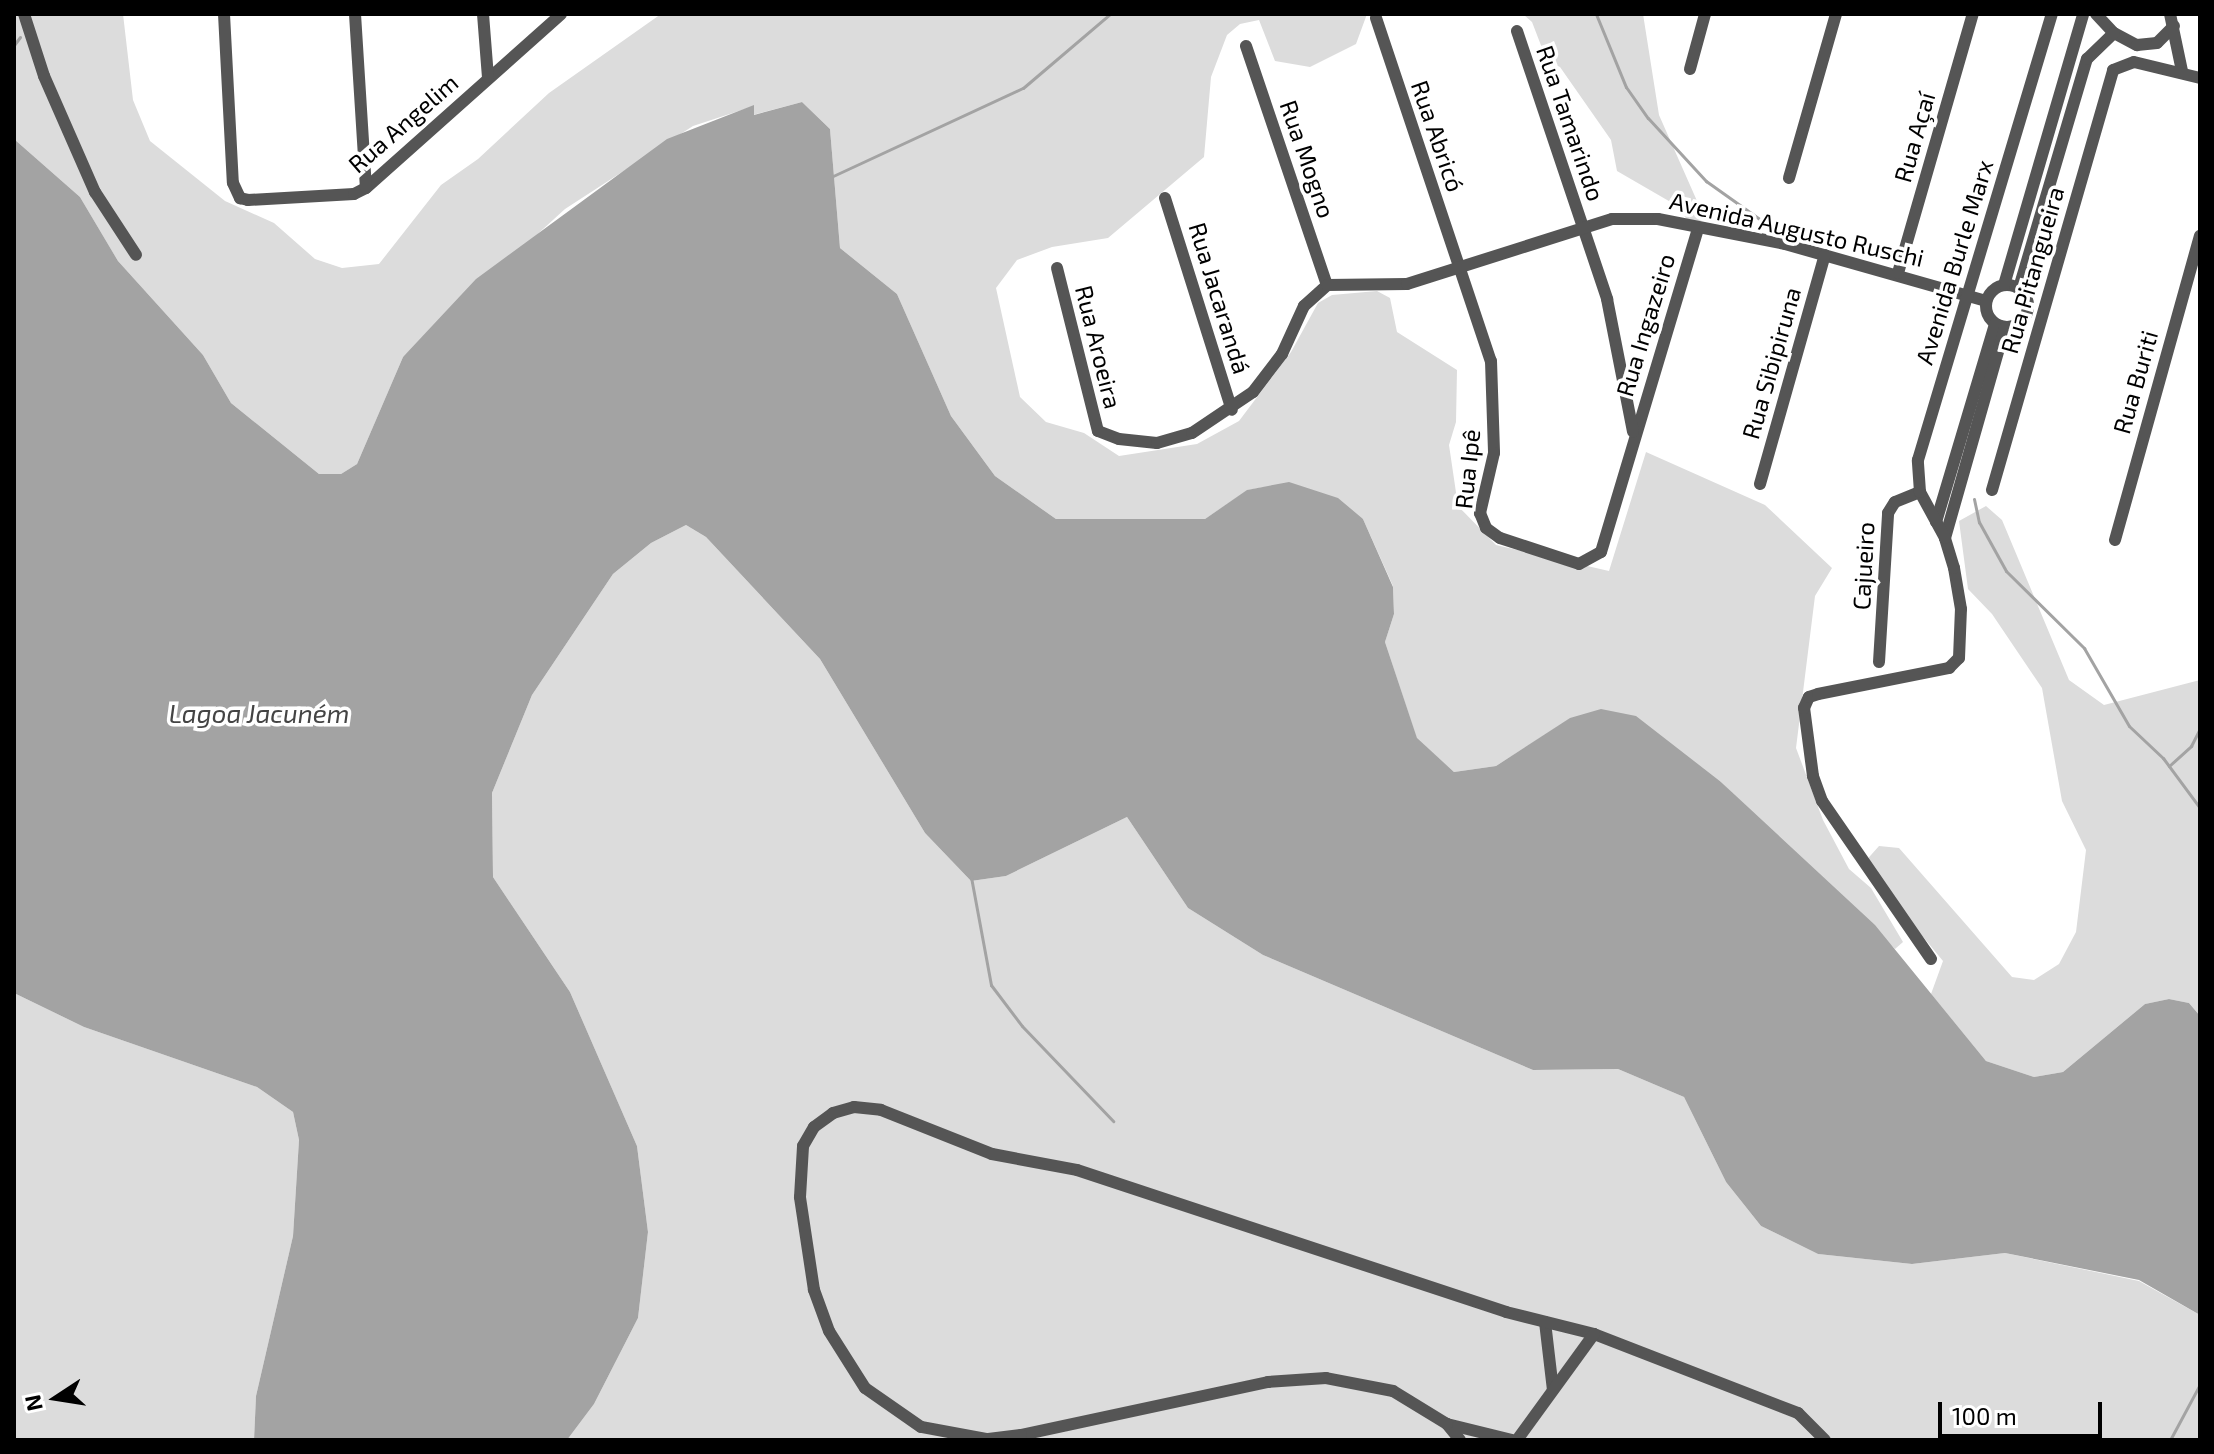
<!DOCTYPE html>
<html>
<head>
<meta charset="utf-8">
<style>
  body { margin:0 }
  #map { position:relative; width:2214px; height:1454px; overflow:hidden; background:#fff; font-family:"Exo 2",sans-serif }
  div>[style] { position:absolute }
  .green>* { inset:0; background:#dcdcdc }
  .water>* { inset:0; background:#a3a3a3 }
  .stream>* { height:3px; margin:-1.5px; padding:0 1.5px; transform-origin:1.5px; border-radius:1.5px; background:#a3a3a3 }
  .street>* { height:12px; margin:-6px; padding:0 6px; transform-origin:6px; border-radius:6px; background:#555 }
  .street>.ring { margin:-6px; padding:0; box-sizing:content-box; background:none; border:12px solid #555; border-radius:50% }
  span { translate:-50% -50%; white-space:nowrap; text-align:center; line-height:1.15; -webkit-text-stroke:7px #fff; paint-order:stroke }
  .street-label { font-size:24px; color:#000 }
  .water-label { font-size:26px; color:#444; font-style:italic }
  .frame { position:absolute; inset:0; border:16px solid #000; pointer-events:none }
  .north { position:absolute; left:16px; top:1358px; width:80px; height:80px; -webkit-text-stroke:6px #fff; paint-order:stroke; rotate:258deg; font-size:22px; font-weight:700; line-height:32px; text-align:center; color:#000 }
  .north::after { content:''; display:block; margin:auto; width:28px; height:36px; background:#000; clip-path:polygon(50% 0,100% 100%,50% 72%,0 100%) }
  .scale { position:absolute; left:1938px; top:1402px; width:164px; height:36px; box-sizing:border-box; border:4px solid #000; border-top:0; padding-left:10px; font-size:24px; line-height:28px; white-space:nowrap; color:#000; -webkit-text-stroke:6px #fff; paint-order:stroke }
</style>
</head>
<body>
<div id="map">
  <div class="green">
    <i style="clip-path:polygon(14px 14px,123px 14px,133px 100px,150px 141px,225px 201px,274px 223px,315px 259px,342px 268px,379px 264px,441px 185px,478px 159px,549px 93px,661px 14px,1367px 14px,1356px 44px,1310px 67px,1275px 61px,1259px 20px,1240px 24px,1227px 35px,1211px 77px,1204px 157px,1108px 238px,1052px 247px,1017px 260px,996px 288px,1020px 397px,1046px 422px,1084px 433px,1119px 456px,1197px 444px,1239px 421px,1291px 352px,1318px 303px,1332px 295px,1377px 291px,1390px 298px,1397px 332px,1457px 370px,1456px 422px,1449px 445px,1458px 506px,1496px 545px,1609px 571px,1646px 452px,1765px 505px,1832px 568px,1815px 596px,1796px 748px,1823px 820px,1849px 869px,1871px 888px,1903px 942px,1895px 949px,1721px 782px,1571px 718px,1496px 766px,1454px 772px,1417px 739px,1385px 642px,1394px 614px,1393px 586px,1363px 519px,1264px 487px,1248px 490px,1205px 519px,1056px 519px,995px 476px,951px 416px,897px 294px,840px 248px,830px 129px,802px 102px,753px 115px,754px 106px,693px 126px,565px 209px,403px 357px,357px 464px,341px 474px,319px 474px,231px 403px,203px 355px,118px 261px,80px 197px,14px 139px)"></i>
    <i style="clip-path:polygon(1523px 14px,1643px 14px,1659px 115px,1705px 219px,1691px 224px,1674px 204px,1617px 171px,1611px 140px,1560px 67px,1547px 61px,1532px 22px)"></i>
    <i style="clip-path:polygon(1986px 506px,2002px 520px,2069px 680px,2104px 705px,2200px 680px,2200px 1016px,2189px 1003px,2169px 999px,2145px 1004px,2063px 1072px,2034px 1077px,1986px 1061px,1931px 994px,1943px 961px,1863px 864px,1879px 846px,1899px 848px,2012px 977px,2034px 980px,2059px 964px,2076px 932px,2086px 850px,2062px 801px,2042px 688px,1992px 614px,1968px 589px,1959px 521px)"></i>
    <i style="clip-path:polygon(686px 525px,706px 537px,820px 659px,925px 833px,971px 881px,1006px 876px,1127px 817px,1188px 908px,1263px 955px,1533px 1070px,1618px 1069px,1684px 1097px,1726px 1182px,1761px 1226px,1818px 1254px,1912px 1264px,2005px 1253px,2139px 1281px,2200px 1315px,2200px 1440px,567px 1440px,594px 1404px,638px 1318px,648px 1232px,637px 1146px,570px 992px,493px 877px,492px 793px,532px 695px,613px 574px,651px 543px)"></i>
    <i style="clip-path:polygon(14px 993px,84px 1027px,257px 1087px,293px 1112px,299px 1140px,293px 1236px,256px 1396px,254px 1440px,14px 1440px)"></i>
  </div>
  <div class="water">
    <i style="clip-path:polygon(802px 102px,830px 129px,840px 248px,897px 294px,951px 416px,995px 476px,1056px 519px,1205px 519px,1247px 490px,1289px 482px,1338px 498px,1363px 519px,1393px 587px,1394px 614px,1385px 642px,1417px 738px,1454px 772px,1496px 766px,1570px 718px,1601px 709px,1636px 716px,1721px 782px,1875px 925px,1986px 1061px,2034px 1077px,2063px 1072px,2145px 1004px,2169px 999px,2189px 1003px,2200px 1016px,2200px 1315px,2139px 1280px,2005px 1253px,1912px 1264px,1818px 1254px,1761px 1226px,1726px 1182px,1684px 1097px,1618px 1069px,1533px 1070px,1263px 955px,1188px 908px,1127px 817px,1006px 876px,971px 881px,925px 833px,820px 659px,706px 537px,686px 525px,651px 543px,613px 574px,532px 695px,492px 793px,493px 877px,570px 992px,637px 1146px,648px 1232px,638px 1318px,594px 1404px,567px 1440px,254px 1440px,256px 1396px,293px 1236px,299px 1140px,293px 1112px,257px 1087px,84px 1027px,14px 993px,14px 139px,80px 197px,118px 261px,203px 355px,231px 403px,319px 474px,341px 474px,357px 464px,403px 357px,476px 279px,667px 139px,754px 105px,754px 115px)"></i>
  </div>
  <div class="stream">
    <i style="left:1596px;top:14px;width:79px;rotate:67.7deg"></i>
    <i style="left:1626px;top:87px;width:38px;rotate:55deg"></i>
    <i style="left:1648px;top:118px;width:86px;rotate:47.4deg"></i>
    <i style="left:1706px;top:181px;width:76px;rotate:35.4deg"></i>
    <i style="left:14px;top:45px;width:10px;rotate:-53deg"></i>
    <i style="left:833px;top:176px;width:209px;rotate:-24.9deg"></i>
    <i style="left:1023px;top:88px;width:114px;rotate:-40.4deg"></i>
    <i style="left:1974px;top:499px;width:24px;rotate:78deg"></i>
    <i style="left:1979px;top:522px;width:56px;rotate:61.1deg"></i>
    <i style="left:2006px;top:571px;width:110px;rotate:44.6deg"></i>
    <i style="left:2084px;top:648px;width:90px;rotate:60deg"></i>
    <i style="left:2129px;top:726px;width:47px;rotate:43.3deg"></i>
    <i style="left:2163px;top:758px;width:62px;rotate:53.5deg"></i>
    <i style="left:2169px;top:766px;width:30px;rotate:-42deg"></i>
    <i style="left:2191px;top:746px;width:20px;rotate:-63deg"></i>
    <i style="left:971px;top:877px;width:110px;rotate:79.5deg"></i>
    <i style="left:991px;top:985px;width:51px;rotate:52.9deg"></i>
    <i style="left:1022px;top:1026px;width:132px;rotate:46.2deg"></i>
    <i style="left:2170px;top:1440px;width:64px;rotate:-61.8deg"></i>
  </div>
  <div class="street">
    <i style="left:24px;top:14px;width:65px;rotate:72.1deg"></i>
    <i style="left:44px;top:76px;width:127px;rotate:66.3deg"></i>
    <i style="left:95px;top:192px;width:75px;rotate:56.9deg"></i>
    <i style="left:224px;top:14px;width:169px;rotate:87deg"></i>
    <i style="left:233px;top:183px;width:17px;rotate:65deg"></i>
    <i style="left:240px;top:198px;width:8px;rotate:14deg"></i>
    <i style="left:248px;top:200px;width:106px;rotate:-3.2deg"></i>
    <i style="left:354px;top:194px;width:13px;rotate:-27deg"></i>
    <i style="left:366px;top:188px;width:261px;rotate:-41.7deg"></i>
    <i style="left:355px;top:14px;width:174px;rotate:86.4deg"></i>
    <i style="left:483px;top:14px;width:63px;rotate:85.5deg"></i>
    <i style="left:2096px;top:14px;width:26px;rotate:47deg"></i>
    <i style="left:2114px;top:33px;width:26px;rotate:28deg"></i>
    <i style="left:2137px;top:45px;width:20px;rotate:-6deg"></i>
    <i style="left:2157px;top:43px;width:24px;rotate:-45deg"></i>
    <i style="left:2170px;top:14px;width:58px;rotate:78.1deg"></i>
    <i style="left:1376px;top:18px;width:362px;rotate:71.5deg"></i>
    <i style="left:1491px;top:361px;width:92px;rotate:88.1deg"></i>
    <i style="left:1494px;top:453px;width:62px;rotate:103.1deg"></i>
    <i style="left:1480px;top:513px;width:16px;rotate:68deg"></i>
    <i style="left:1486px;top:528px;width:17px;rotate:36deg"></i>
    <i style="left:1500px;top:538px;width:83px;rotate:18.2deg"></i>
    <i style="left:1579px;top:564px;width:25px;rotate:-29deg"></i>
    <i style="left:1601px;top:552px;width:337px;rotate:-73.3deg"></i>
    <i style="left:1517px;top:31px;width:283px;rotate:71.4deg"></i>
    <i style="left:1607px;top:299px;width:135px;rotate:78.9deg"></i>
    <i style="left:1246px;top:46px;width:252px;rotate:71.3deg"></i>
    <i style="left:1690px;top:69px;width:57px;rotate:-74.7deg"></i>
    <i style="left:1789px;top:178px;width:171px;rotate:-74deg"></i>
    <i style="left:1165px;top:198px;width:222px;rotate:72.5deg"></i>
    <i style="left:1057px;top:268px;width:168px;rotate:75.9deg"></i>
    <i style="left:1098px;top:431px;width:22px;rotate:21deg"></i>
    <i style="left:1119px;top:439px;width:38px;rotate:6deg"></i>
    <i style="left:1157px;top:443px;width:36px;rotate:-16deg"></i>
    <i style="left:1192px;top:433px;width:73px;rotate:-33.9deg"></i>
    <i style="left:1253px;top:392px;width:48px;rotate:-52.7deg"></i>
    <i style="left:1282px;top:354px;width:53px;rotate:-65.4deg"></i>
    <i style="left:1304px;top:306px;width:31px;rotate:-42deg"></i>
    <i style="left:1327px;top:285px;width:80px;rotate:-0.7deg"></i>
    <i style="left:1407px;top:284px;width:215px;rotate:-17.6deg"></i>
    <i style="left:1612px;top:219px;width:46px"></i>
    <i style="left:1658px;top:219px;width:129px;rotate:11.1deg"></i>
    <i style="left:1785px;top:244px;width:209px;rotate:15.8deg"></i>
    <i style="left:1898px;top:273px;width:270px;rotate:-73.9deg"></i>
    <i class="ring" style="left:1986px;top:285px;width:30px;height:30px"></i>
    <i style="left:2004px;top:285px;width:282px;rotate:-73.7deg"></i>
    <i style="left:2019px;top:288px;width:239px;rotate:-73.5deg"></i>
    <i style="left:2087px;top:59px;width:37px;rotate:-44deg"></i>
    <i style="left:1760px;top:484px;width:238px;rotate:-74.2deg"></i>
    <i style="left:1992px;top:490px;width:437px;rotate:-73.9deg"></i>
    <i style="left:2113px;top:70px;width:22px;rotate:-21deg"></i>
    <i style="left:2134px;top:62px;width:68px;rotate:13.6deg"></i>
    <i style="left:1936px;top:522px;width:207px;rotate:-73.4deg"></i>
    <i style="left:1945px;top:538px;width:218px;rotate:-74.1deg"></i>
    <i style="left:2115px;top:540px;width:316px;rotate:-74.4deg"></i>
    <i style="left:1879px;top:662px;width:149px;rotate:-86.5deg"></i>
    <i style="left:1888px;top:513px;width:13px;rotate:-58deg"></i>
    <i style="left:1895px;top:502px;width:27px;rotate:-22deg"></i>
    <i style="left:1931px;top:959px;width:192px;rotate:-124.6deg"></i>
    <i style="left:1822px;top:801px;width:27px;rotate:-110deg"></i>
    <i style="left:1813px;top:776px;width:69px;rotate:-97.5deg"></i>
    <i style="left:1804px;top:708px;width:12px;rotate:-66deg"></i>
    <i style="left:1809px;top:697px;width:9px;rotate:-18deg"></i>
    <i style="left:1818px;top:694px;width:134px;rotate:-11.2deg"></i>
    <i style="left:1949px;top:668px;width:14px;rotate:-45deg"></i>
    <i style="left:1959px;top:658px;width:49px;rotate:-87.7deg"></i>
    <i style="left:1961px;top:609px;width:42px;rotate:-99.7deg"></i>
    <i style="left:1954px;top:568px;width:31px;rotate:-107deg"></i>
    <i style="left:1945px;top:538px;width:52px;rotate:-118.5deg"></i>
    <i style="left:1920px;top:492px;width:32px;rotate:-94deg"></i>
    <i style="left:1918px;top:460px;width:466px;rotate:-73.3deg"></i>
    <i style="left:1545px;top:1322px;width:68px;rotate:83.3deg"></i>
    <i style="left:1447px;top:1424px;width:67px;rotate:13.8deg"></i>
    <i style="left:1460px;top:1440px;width:21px;rotate:-129deg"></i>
    <i style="left:1447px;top:1424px;width:63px;rotate:-148.6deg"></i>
    <i style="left:1393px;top:1391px;width:68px;rotate:-169deg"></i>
    <i style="left:1326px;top:1378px;width:58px;rotate:176.1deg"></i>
    <i style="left:1268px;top:1382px;width:253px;rotate:167.9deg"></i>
    <i style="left:1021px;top:1435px;width:35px;rotate:173deg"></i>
    <i style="left:986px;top:1439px;width:66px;rotate:-169.5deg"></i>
    <i style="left:921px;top:1427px;width:68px;rotate:-145.1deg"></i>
    <i style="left:865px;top:1388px;width:67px;rotate:-122.3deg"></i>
    <i style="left:829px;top:1331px;width:44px;rotate:-110.1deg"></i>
    <i style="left:814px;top:1290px;width:94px;rotate:-98.6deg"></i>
    <i style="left:800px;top:1197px;width:51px;rotate:-86.6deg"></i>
    <i style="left:803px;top:1146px;width:22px;rotate:-60deg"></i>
    <i style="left:814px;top:1127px;width:24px;rotate:-36deg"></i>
    <i style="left:833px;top:1113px;width:22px;rotate:-16deg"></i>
    <i style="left:854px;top:1107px;width:27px;rotate:6deg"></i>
    <i style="left:881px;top:1110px;width:119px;rotate:21.6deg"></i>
    <i style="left:992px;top:1154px;width:86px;rotate:10.7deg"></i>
    <i style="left:1077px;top:1170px;width:452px;rotate:18.3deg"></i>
    <i style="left:1506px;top:1312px;width:91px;rotate:14deg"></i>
    <i style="left:1594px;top:1334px;width:219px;rotate:21.2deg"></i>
    <i style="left:1798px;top:1413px;width:38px;rotate:45deg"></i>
    <i style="left:1517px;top:1440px;width:131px;rotate:-54deg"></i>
  </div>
  <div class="street-label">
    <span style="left:403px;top:123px;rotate:-41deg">Rua Angelim</span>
    <span style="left:1571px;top:123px;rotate:71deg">Rua Tamarindo</span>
    <span style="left:1438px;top:136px;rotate:71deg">Rua Abricó</span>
    <span style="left:1914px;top:137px;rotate:-74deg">Rua Açaí</span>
    <span style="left:1308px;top:159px;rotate:71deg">Rua Mogno</span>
    <span style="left:1797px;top:229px;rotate:13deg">Avenida Augusto Ruschi</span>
    <span style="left:1954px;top:262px;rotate:-73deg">Avenida Burle Marx</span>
    <span style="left:2032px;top:270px;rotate:-74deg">Rua Pitangueira</span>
    <span style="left:1220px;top:298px;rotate:73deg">Rua Jacarandá</span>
    <span style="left:1645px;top:325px;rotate:-73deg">Rua Ingazeiro</span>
    <span style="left:1099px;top:347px;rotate:76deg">Rua Aroeira</span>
    <span style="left:1771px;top:363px;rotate:-74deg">Rua Sibipiruna</span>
    <span style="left:2135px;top:382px;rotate:-74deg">Rua Buriti</span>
    <span style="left:1467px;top:469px;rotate:-84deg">Rua Ipê</span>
    <span style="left:1863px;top:566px;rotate:-87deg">Cajueiro</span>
  </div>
  <div class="water-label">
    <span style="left:259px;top:713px">Lagoa Jacuném</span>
  </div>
  <div class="frame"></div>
  <div class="north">N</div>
  <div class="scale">100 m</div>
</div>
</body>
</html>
